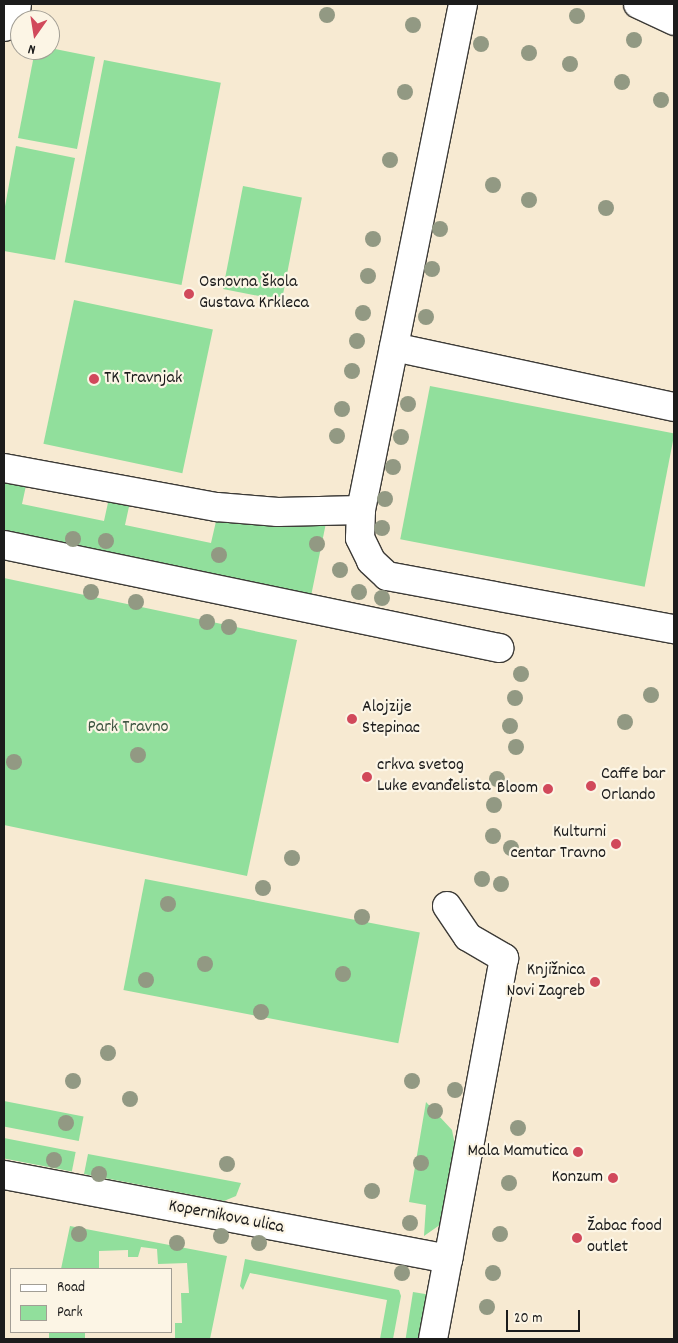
<!DOCTYPE html>
<html>
<head>
<meta charset="utf-8">
<style>
  body { margin:0 }
  #map { position:relative; width:678px; height:1343px; overflow:hidden; background:#f7ead2; font-family:Dekko,sans-serif }
  div>[style] { position:absolute }
  .green>* { inset:0; background:#91df9c; transform-origin:0 0 }
  .roads { filter:drop-shadow(1px 0 #3d3b37) drop-shadow(-1px 0 #3d3b37) drop-shadow(0 1px #3d3b37) drop-shadow(0 -1px #3d3b37) }
  .minor>* { height:28px; margin:-14px; padding:0 14px; transform-origin:14px; border-radius:14px; background:#fff }
  .trees>* { width:16px; height:16px; margin:-8px; border-radius:50%; background:#929983 }
  .dots>* { width:14px; height:14px; translate:-50% -50%; box-sizing:border-box; border:2px solid #fcf5e5; border-radius:50% }
  span { translate:-50% -50%; white-space:nowrap; text-align:center; line-height:1.15; -webkit-text-stroke:4.5px #fcf5e5; paint-order:stroke }
  .poi-label { font-size:18px; color:#1c1c1c }
  .left { translate:0 -50%; text-align:left }
  .right { translate:-100% -50%; text-align:right }
  .park-label { font-size:18px; color:#3f5642 }
  .street-label { font-size:18px; color:#1c1c1c }
  .frame { position:absolute; inset:0; border:5px solid #1c1c1c; pointer-events:none }
  .legend { position:absolute; left:10px; top:1268px; width:162px; height:65px; box-sizing:border-box; background:#fcf5e5; border:1px solid #a29e95; margin:0; padding:6px 9px; list-style:none; font-size:15px; color:#1c1c1c }
  .legend li { display:flex; align-items:center; gap:10px; height:25px }
  .legend b { width:25px; border:1px solid #a29e95 }
  .north { position:absolute; left:10px; top:10px; width:50px; height:50px; box-sizing:border-box; background:#fcf5e5; border:1px solid #a29e95; border-radius:50%; rotate:193deg; font-size:14px; font-weight:700; line-height:20px; text-align:center; color:#1c1c1c }
  .north::after { content:''; display:block; margin:auto; width:18px; height:22px; background:#d1495b; clip-path:polygon(50% 0,100% 100%,50% 72%,0 100%) }
  .scale { position:absolute; left:506px; top:1310px; width:74px; height:22px; box-sizing:border-box; border:2px solid #1c1c1c; border-top:0; padding-left:6px; font-size:15px; line-height:18px; white-space:nowrap; color:#1c1c1c; -webkit-text-stroke:4px #fcf5e5; paint-order:stroke }
</style>
</head>
<body>
<div id="map">
  <div class="green">
    <i style="clip-path:polygon(50px 48px,95px 57px,77px 149px,18px 138px,35px 50px)"></i>
    <i style="left:104px;top:60px;width:119px;height:206px;rotate:11deg"></i>
    <i style="clip-path:polygon(16px 146px,75px 158px,55px 260px,4px 251px,4px 212px)"></i>
    <i style="left:243px;top:186px;width:60px;height:105px;rotate:11deg"></i>
    <i style="left:74px;top:300px;width:142px;height:147px;rotate:12deg"></i>
    <i style="left:430px;top:386px;width:249px;height:156px;rotate:11deg"></i>
    <i style="clip-path:polygon(4px 477px,27px 481px,22px 504px,104px 521px,109px 498px,130px 502px,125px 525px,211px 543px,217px 517px,326px 523px,311px 596px,4px 535px)"></i>
    <i style="clip-path:polygon(4px 578px,297px 640px,247px 876px,4px 825px)"></i>
    <i style="left:145px;top:879px;width:280px;height:113px;rotate:11deg"></i>
    <i style="left:4px;top:1101px;width:81px;height:25px;rotate:11deg"></i>
    <i style="clip-path:polygon(426px 1102px,452px 1130px,457px 1155px,444px 1222px,424px 1236px,426px 1205px,409px 1202px)"></i>
    <i style="left:4px;top:1138px;width:73px;height:20px;rotate:11deg"></i>
    <i style="clip-path:polygon(88px 1154px,141px 1164px,241px 1183px,236px 1196px,224px 1201px,89px 1175px,84px 1174px)"></i>
    <i style="clip-path:polygon(70px 1226px,227px 1256px,210px 1339px,175px 1339px,175px 1323px,182px 1323px,181px 1293px,189px 1293px,187px 1263px,158px 1264px,157px 1249px,141px 1247px,138px 1257px,128px 1257px,128px 1250px,99px 1251px,99px 1269px,61px 1269px)"></i>
    <i style="clip-path:polygon(245px 1259px,399px 1290px,401px 1296px,393px 1339px,380px 1339px,387px 1300px,250px 1273px,243px 1290px,240px 1286px)"></i>
    <i style="left:413px;top:1292px;width:20px;height:48px;rotate:9deg"></i>
    <i style="left:49px;top:1332px;width:36px;height:7px"></i>
  </div>
  <div class="roads">
    <div class="minor">
      <i style="left:463px;top:4px;width:516px;rotate:101.4deg"></i>
      <i style="left:361px;top:510px;width:28px;rotate:92deg"></i>
      <i style="left:360px;top:538px;width:25px;rotate:64deg"></i>
      <i style="left:371px;top:561px;width:22px;rotate:43deg"></i>
      <i style="left:387px;top:576px;width:292px;rotate:10.5deg"></i>
      <i style="left:638px;top:4px;width:40px;rotate:25deg"></i>
      <i style="left:4px;top:27px;width:20px;rotate:-53deg"></i>
      <i style="left:16px;top:11px;width:7px;rotate:-82deg"></i>
      <i style="left:394px;top:347px;width:286px;rotate:12.1deg"></i>
      <i style="left:4px;top:468px;width:217px;rotate:10.4deg"></i>
      <i style="left:217px;top:507px;width:61px;rotate:4.7deg"></i>
      <i style="left:278px;top:512px;width:83px;rotate:-1.4deg"></i>
      <i style="left:4px;top:545px;width:506px;rotate:11.75deg"></i>
      <i style="left:447px;top:906px;width:37px;rotate:56deg"></i>
      <i style="left:468px;top:937px;width:42px;rotate:30.3deg"></i>
      <i style="left:504px;top:958px;width:306px;rotate:100.5deg"></i>
      <i style="left:4px;top:1175px;width:452px;rotate:10.7deg"></i>
      <i style="left:448px;top:1259px;width:81px;rotate:100.6deg"></i>
    </div>
  </div>
  <div class="trees">
    <i style="left:327px;top:15px"></i>
    <i style="left:577px;top:16px"></i>
    <i style="left:413px;top:25px"></i>
    <i style="left:634px;top:40px"></i>
    <i style="left:481px;top:44px"></i>
    <i style="left:529px;top:53px"></i>
    <i style="left:570px;top:64px"></i>
    <i style="left:622px;top:82px"></i>
    <i style="left:405px;top:92px"></i>
    <i style="left:661px;top:100px"></i>
    <i style="left:390px;top:160px"></i>
    <i style="left:493px;top:185px"></i>
    <i style="left:529px;top:200px"></i>
    <i style="left:606px;top:208px"></i>
    <i style="left:440px;top:229px"></i>
    <i style="left:373px;top:239px"></i>
    <i style="left:432px;top:269px"></i>
    <i style="left:368px;top:276px"></i>
    <i style="left:363px;top:313px"></i>
    <i style="left:426px;top:317px"></i>
    <i style="left:357px;top:341px"></i>
    <i style="left:352px;top:371px"></i>
    <i style="left:408px;top:404px"></i>
    <i style="left:342px;top:409px"></i>
    <i style="left:337px;top:436px"></i>
    <i style="left:401px;top:437px"></i>
    <i style="left:393px;top:467px"></i>
    <i style="left:385px;top:499px"></i>
    <i style="left:382px;top:528px"></i>
    <i style="left:73px;top:539px"></i>
    <i style="left:106px;top:541px"></i>
    <i style="left:317px;top:544px"></i>
    <i style="left:219px;top:555px"></i>
    <i style="left:340px;top:570px"></i>
    <i style="left:91px;top:592px"></i>
    <i style="left:359px;top:592px"></i>
    <i style="left:382px;top:598px"></i>
    <i style="left:136px;top:602px"></i>
    <i style="left:207px;top:622px"></i>
    <i style="left:229px;top:627px"></i>
    <i style="left:521px;top:674px"></i>
    <i style="left:651px;top:695px"></i>
    <i style="left:515px;top:698px"></i>
    <i style="left:625px;top:722px"></i>
    <i style="left:510px;top:726px"></i>
    <i style="left:516px;top:747px"></i>
    <i style="left:138px;top:755px"></i>
    <i style="left:14px;top:762px"></i>
    <i style="left:497px;top:779px"></i>
    <i style="left:494px;top:805px"></i>
    <i style="left:493px;top:836px"></i>
    <i style="left:511px;top:848px"></i>
    <i style="left:292px;top:858px"></i>
    <i style="left:482px;top:879px"></i>
    <i style="left:501px;top:884px"></i>
    <i style="left:263px;top:888px"></i>
    <i style="left:168px;top:904px"></i>
    <i style="left:362px;top:917px"></i>
    <i style="left:205px;top:964px"></i>
    <i style="left:343px;top:974px"></i>
    <i style="left:146px;top:980px"></i>
    <i style="left:261px;top:1012px"></i>
    <i style="left:108px;top:1053px"></i>
    <i style="left:73px;top:1081px"></i>
    <i style="left:412px;top:1081px"></i>
    <i style="left:455px;top:1090px"></i>
    <i style="left:130px;top:1099px"></i>
    <i style="left:435px;top:1111px"></i>
    <i style="left:66px;top:1123px"></i>
    <i style="left:518px;top:1128px"></i>
    <i style="left:54px;top:1160px"></i>
    <i style="left:421px;top:1163px"></i>
    <i style="left:227px;top:1164px"></i>
    <i style="left:99px;top:1174px"></i>
    <i style="left:509px;top:1183px"></i>
    <i style="left:372px;top:1191px"></i>
    <i style="left:410px;top:1223px"></i>
    <i style="left:79px;top:1234px"></i>
    <i style="left:500px;top:1234px"></i>
    <i style="left:221px;top:1236px"></i>
    <i style="left:177px;top:1243px"></i>
    <i style="left:259px;top:1243px"></i>
    <i style="left:402px;top:1273px"></i>
    <i style="left:493px;top:1273px"></i>
    <i style="left:487px;top:1307px"></i>
  </div>
  <div class="dots">
    <i style="left:189px;top:294px;background:#d1495b"></i>
    <i style="left:94px;top:379px;background:#d1495b"></i>
    <i style="left:352px;top:719px;background:#d1495b"></i>
    <i style="left:367px;top:777px;background:#d1495b"></i>
    <i style="left:591px;top:786px;background:#d1495b"></i>
    <i style="left:548px;top:789px;background:#d1495b"></i>
    <i style="left:616px;top:844px;background:#d1495b"></i>
    <i style="left:595px;top:982px;background:#d1495b"></i>
    <i style="left:578px;top:1152px;background:#d1495b"></i>
    <i style="left:613px;top:1178px;background:#d1495b"></i>
    <i style="left:577px;top:1238px;background:#d1495b"></i>
  </div>
  <div class="poi-label">
    <span class="left" style="left:199px;top:294px">Osnovna škola<br>Gustava Krkleca</span>
    <span class="left" style="left:104px;top:379px">TK Travnjak</span>
    <span class="left" style="left:362px;top:719px">Alojzije<br>Stepinac</span>
    <span class="left" style="left:377px;top:777px">crkva svetog<br>Luke evanđelista</span>
    <span class="left" style="left:601px;top:786px">Caffe bar<br>Orlando</span>
    <span class="right" style="left:538px;top:789px">Bloom</span>
    <span class="right" style="left:606px;top:844px">Kulturni<br>centar Travno</span>
    <span class="right" style="left:585px;top:982px">Knjižnica<br>Novi Zagreb</span>
    <span class="right" style="left:568px;top:1152px">Mala Mamutica</span>
    <span class="right" style="left:603px;top:1178px">Konzum</span>
    <span class="left" style="left:587px;top:1238px">Žabac food<br>outlet</span>
  </div>
  <div class="park-label">
    <span style="left:128px;top:728px">Park Travno</span>
  </div>
  <div class="street-label">
    <span style="left:226px;top:1218px;rotate:11deg">Kopernikova ulica</span>
  </div>
  <div class="frame"></div>
  <ul class="legend">
  <li><b style="height:6px;background:#fff"></b>Road</li>
  <li><b style="height:14px;background:#91df9c"></b>Park</li>
  </ul>
  <div class="north">N</div>
  <div class="scale">20 m</div>
</div>
</body>
</html>
